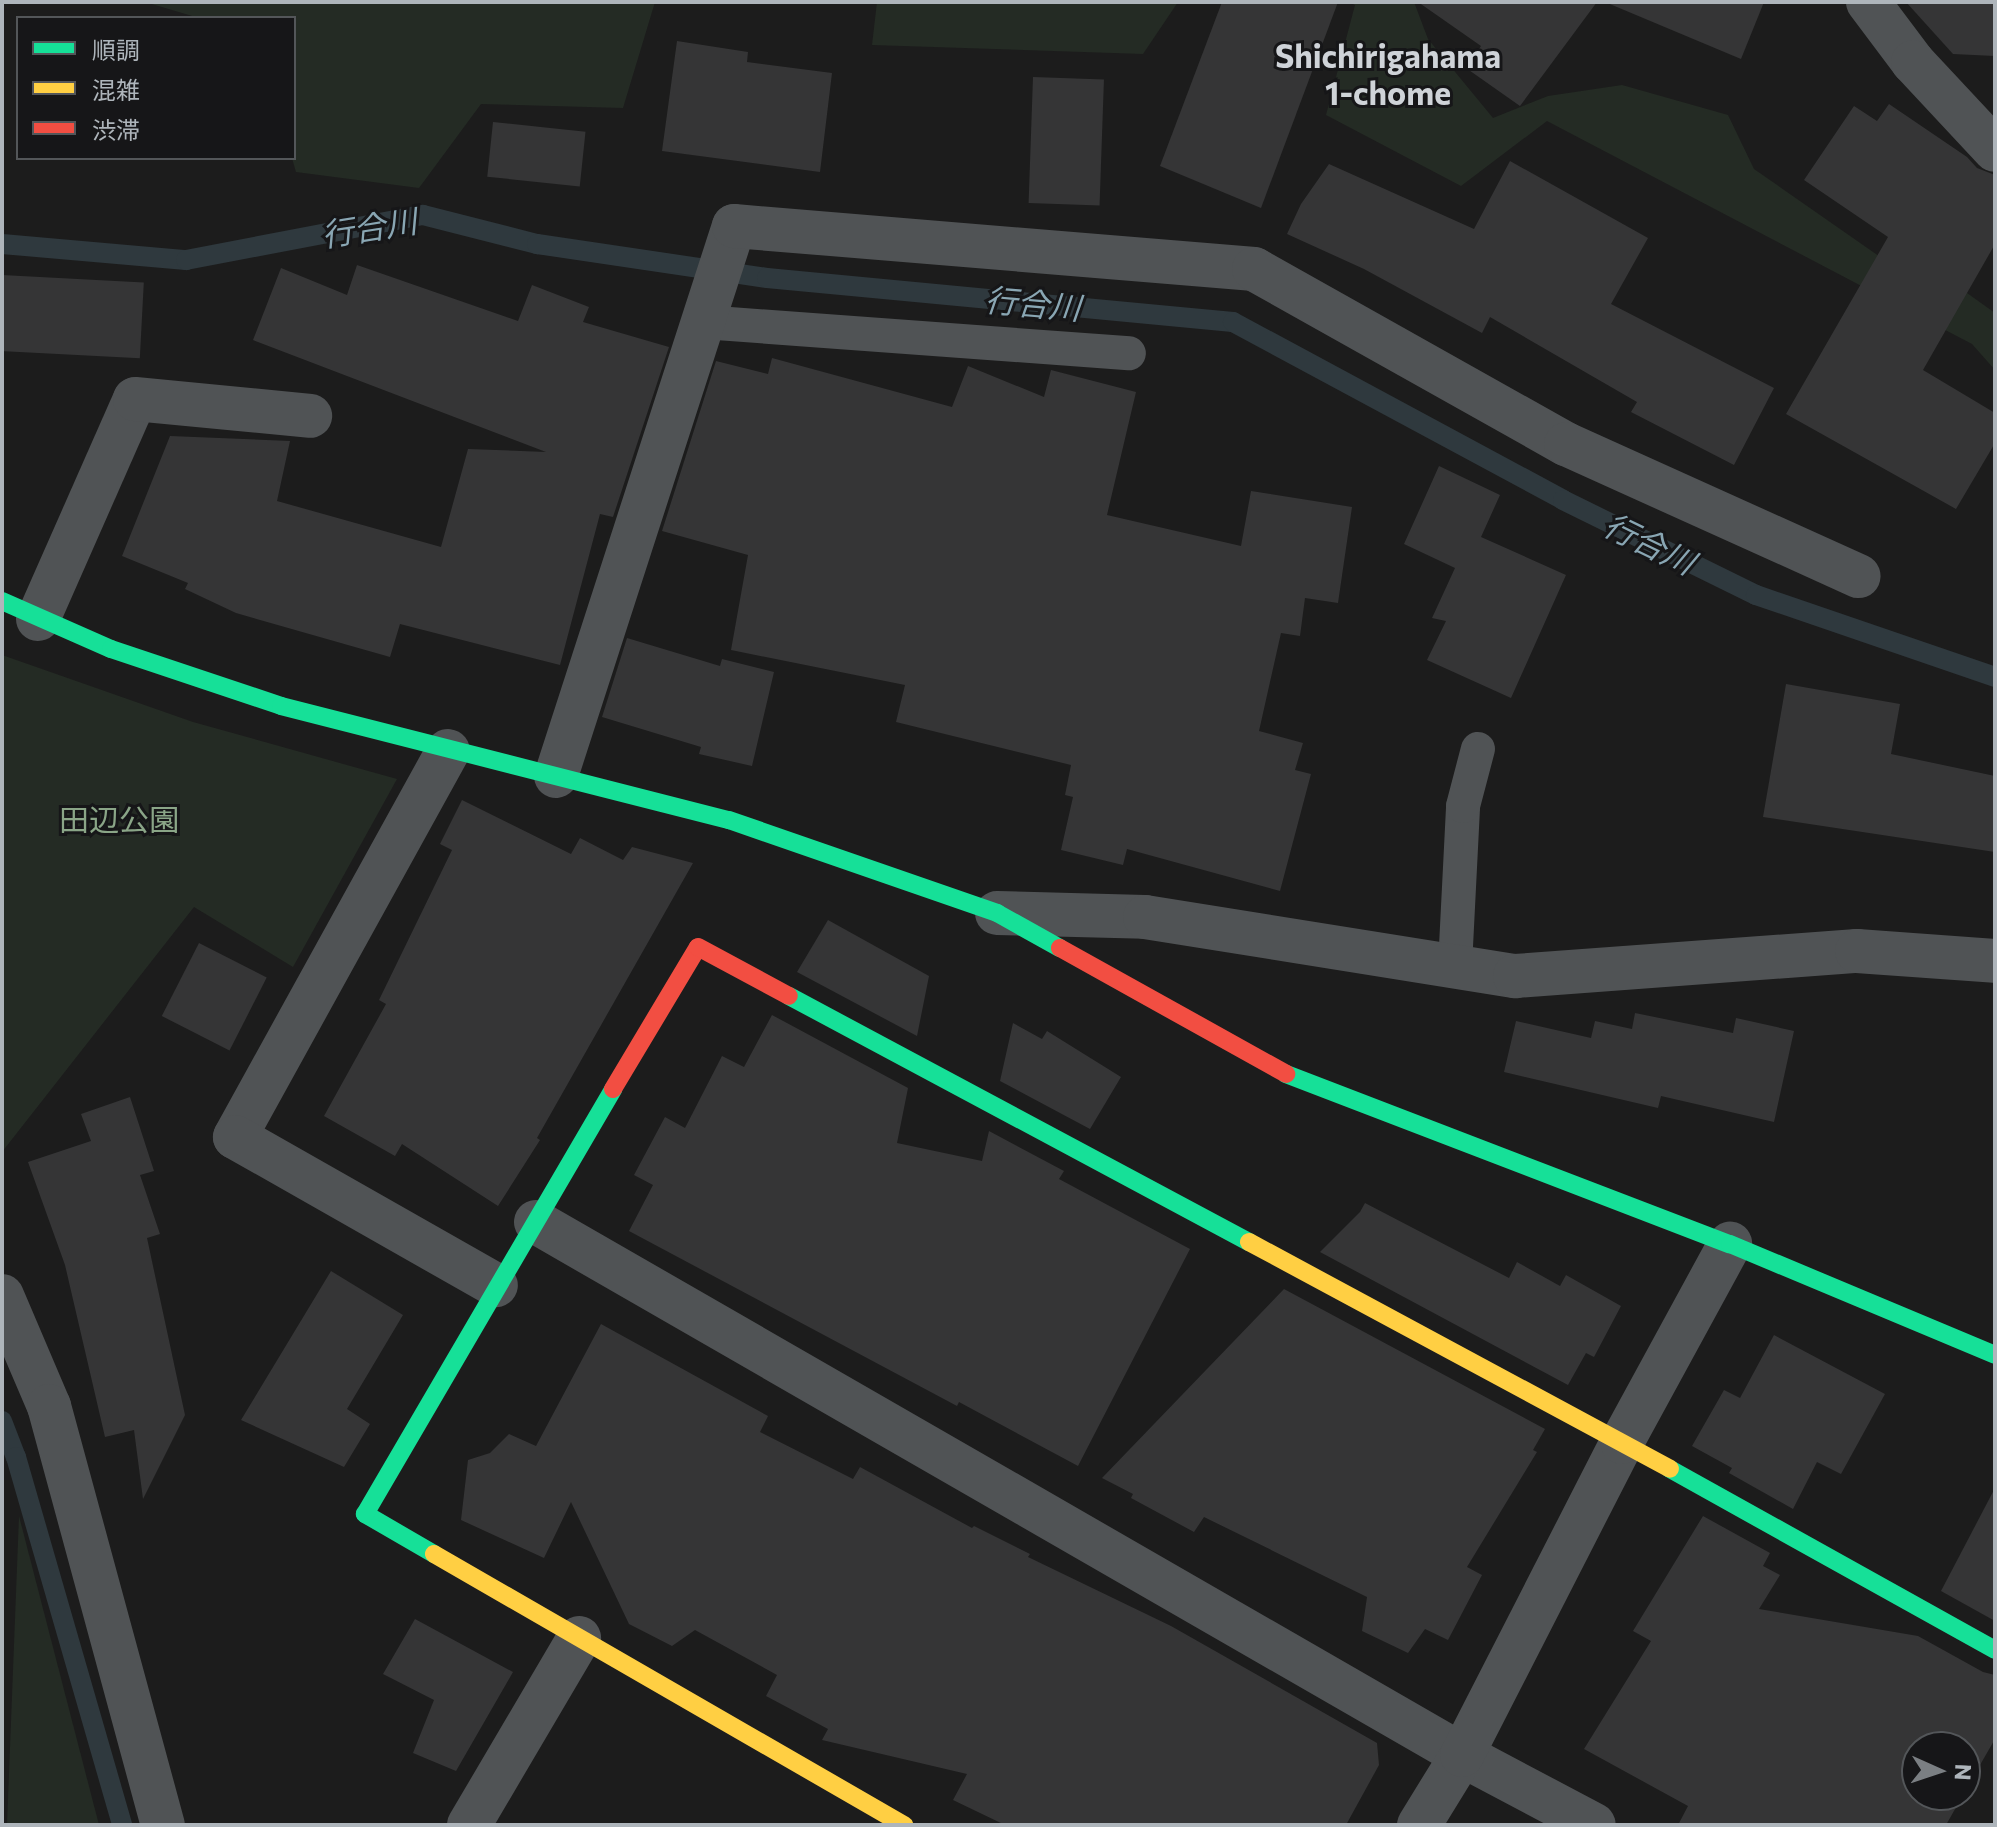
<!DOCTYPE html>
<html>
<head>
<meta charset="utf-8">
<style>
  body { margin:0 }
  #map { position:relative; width:1997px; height:1827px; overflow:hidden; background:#1c1c1c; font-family:Commissioner,"Noto Sans JP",sans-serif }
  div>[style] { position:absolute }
  .green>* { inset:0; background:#242b24 }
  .stream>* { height:20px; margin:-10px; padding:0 10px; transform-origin:10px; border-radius:10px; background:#2f393e }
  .building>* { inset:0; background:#353536; transform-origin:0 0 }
  .lane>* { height:34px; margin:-17px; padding:0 17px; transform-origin:17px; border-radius:17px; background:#505355 }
  .street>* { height:44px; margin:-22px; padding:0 22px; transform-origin:22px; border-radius:22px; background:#505355 }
  .fast>* { height:18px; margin:-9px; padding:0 9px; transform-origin:9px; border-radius:9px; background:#16e098 }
  .slow>* { height:18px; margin:-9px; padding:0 9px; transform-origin:9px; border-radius:9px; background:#ffcf43 }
  .jam>* { height:18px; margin:-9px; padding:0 9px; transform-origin:9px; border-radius:9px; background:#f24e42 }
  span { translate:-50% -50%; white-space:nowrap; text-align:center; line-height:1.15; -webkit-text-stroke:6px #161618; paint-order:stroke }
  .park-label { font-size:30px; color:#8aa587 }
  .neighbourhood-label { font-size:32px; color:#cfd3d8; font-weight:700 }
  .water-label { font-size:32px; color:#89a6b3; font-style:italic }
  .frame { position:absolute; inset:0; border:4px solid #aeb5bb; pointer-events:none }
  .legend { position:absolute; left:16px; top:16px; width:280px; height:144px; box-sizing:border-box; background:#161618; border:2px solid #535659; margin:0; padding:10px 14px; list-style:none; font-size:24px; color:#aeb5bb }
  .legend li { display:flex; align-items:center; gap:16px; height:40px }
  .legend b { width:40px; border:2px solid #535659 }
  .north { position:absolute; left:1901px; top:1731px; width:80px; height:80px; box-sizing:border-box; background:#161618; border:2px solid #535659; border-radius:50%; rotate:93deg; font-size:22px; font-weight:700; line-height:32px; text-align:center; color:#aeb5bb }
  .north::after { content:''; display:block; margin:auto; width:28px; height:36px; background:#7b7f83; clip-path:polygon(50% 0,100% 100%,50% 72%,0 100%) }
</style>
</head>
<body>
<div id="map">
  <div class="green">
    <i style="clip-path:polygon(145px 2px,655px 2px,623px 108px,481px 104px,419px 188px,296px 172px,292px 158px,294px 18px,199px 18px)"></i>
    <i style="clip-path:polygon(877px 2px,1178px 2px,1143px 54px,872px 45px)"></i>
    <i style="clip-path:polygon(1349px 2px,1414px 2px,1428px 39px,1493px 118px,1548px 96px,1622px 85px,1728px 115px,1754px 169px,1919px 284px,1960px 288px,1995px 313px,1995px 370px,1972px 344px,1547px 121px,1461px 186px,1326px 115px,1355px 5px)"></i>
    <i style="clip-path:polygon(2px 655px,193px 722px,397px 779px,293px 967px,194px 907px,2px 1152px)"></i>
    <i style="clip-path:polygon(19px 1516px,99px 1825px,7px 1825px)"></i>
  </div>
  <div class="stream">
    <i style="left:2px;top:244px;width:185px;rotate:5deg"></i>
    <i style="left:186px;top:260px;width:241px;rotate:-10.8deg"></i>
    <i style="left:423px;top:215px;width:118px;rotate:14.3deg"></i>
    <i style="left:537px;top:244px;width:232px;rotate:8.4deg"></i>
    <i style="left:767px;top:278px;width:468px;rotate:5.4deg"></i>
    <i style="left:1233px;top:322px;width:375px;rotate:28.3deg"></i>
    <i style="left:1563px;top:500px;width:215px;rotate:26.2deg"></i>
    <i style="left:1756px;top:595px;width:253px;rotate:18.9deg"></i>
    <i style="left:2px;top:1421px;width:39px;rotate:69deg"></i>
    <i style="left:16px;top:1457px;width:383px;rotate:73.9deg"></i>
  </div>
  <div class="building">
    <i style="clip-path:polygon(1222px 2px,1338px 2px,1261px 208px,1160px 166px)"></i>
    <i style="clip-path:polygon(1418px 2px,1597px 2px,1520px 106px,1466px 68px,1481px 46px)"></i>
    <i style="clip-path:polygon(1605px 2px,1764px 2px,1741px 59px)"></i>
    <i style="clip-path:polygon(1906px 2px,1995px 2px,1995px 56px,1953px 54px)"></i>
    <i style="clip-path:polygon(677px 41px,748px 52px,747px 62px,832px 73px,820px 172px,662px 151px)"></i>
    <i style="left:1033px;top:77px;width:71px;height:126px;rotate:2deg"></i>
    <i style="clip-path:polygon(1889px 104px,1967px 157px,1977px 168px,1995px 175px,1995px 244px,1923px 370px,1995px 413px,1995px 443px,1956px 509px,1786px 414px,1888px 237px,1804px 180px,1854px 106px,1877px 121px)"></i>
    <i style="left:493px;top:122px;width:93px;height:55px;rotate:6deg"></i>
    <i style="clip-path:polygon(1510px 161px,1648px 238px,1611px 304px,1774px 388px,1734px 465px,1631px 412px,1637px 402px,1490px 317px,1482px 333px,1364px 269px,1287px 234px,1301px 204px,1329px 164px,1474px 229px)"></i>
    <i style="clip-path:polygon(357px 265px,518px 321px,532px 285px,589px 307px,583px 322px,669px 347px,613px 517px,600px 514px,560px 665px,400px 624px,390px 657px,236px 613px,185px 589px,188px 583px,122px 556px,170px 436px,290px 441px,277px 501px,441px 547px,468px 449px,546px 452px,253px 340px,281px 268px,347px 295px)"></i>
    <i style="left:2px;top:275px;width:142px;height:76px;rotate:3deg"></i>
    <i style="clip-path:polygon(772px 358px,952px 407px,968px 366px,1044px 397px,1051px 370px,1136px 392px,1107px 515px,1241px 546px,1251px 491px,1352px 507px,1338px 603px,1305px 598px,1300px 636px,1281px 633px,1259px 731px,1303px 743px,1295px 770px,1311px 774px,1280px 891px,1127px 849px,1123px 865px,1061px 850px,1073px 797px,1065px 795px,1071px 765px,896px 722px,905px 685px,731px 650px,748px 555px,662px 531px,716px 361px,768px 374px)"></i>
    <i style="clip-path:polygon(1439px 466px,1500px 495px,1481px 537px,1566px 575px,1511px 698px,1427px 660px,1446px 621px,1432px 618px,1455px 568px,1404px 544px)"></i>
    <i style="clip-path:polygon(627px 638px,720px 666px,722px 659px,774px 672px,752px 766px,699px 754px,701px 747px,602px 717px)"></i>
    <i style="clip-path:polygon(1786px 684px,1900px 704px,1891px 754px,1995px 776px,1995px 852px,1763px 817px)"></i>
    <i style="clip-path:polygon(462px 800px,571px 854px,580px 838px,623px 860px,632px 847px,693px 863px,537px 1138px,540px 1140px,498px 1206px,402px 1144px,395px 1156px,324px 1116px,386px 1004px,379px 1000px,452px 850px,440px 844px)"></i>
    <i style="clip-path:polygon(828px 920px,929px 976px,917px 1036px,797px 972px)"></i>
    <i style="left:199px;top:943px;width:76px;height:82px;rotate:27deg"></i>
    <i style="clip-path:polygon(1635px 1013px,1733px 1033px,1736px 1018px,1794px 1031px,1774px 1122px,1661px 1096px,1658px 1108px,1504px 1072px,1516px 1021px,1591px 1038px,1595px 1021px,1632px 1029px)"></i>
    <i style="clip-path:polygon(772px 1015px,908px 1088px,897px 1143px,982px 1161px,989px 1131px,1064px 1171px,1059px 1179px,1190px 1249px,1078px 1466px,959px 1402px,957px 1406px,629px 1231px,653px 1185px,634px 1175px,665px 1117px,685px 1128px,722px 1056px,744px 1067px)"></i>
    <i style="clip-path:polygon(1013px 1023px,1042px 1039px,1047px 1031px,1121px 1077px,1090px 1129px,1000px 1081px)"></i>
    <i style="clip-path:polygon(130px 1097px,154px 1171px,140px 1175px,160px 1234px,147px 1238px,185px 1415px,143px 1499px,134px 1430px,105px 1437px,65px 1265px,28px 1162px,91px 1141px,81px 1114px)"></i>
    <i style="clip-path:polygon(1365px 1203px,1509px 1278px,1517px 1262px,1560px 1286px,1566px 1275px,1621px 1306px,1594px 1357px,1586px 1353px,1568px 1385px,1320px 1252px,1360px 1212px)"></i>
    <i style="clip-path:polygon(331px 1271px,403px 1315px,347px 1409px,370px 1424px,344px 1467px,241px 1420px)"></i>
    <i style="clip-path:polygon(1284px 1289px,1545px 1429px,1533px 1450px,1537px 1452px,1467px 1567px,1482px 1575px,1448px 1640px,1425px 1629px,1408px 1653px,1362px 1631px,1367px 1597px,1204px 1517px,1194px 1532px,1131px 1498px,1133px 1494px,1102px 1478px)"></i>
    <i style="clip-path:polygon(601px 1324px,768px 1416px,760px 1432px,853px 1479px,860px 1467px,972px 1528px,974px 1526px,1030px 1554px,1028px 1557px,1171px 1626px,1377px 1743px,1379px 1765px,1346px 1825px,1005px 1825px,953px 1800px,967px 1774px,822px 1740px,828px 1729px,766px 1696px,777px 1675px,695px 1630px,672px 1646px,629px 1624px,571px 1502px,544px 1558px,461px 1520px,468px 1460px,490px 1453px,509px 1434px,536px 1446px)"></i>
    <i style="clip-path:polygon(1774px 1335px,1885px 1394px,1841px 1474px,1817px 1462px,1793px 1509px,1729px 1473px,1732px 1468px,1692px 1446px,1724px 1390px,1740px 1398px)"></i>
    <i style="clip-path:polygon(1995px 1488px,1995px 1621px,1941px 1591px)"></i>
    <i style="clip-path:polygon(1703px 1516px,1770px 1553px,1763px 1566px,1780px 1575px,1759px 1609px,1918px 1636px,1983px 1672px,1995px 1675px,1995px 1739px,1965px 1791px,1965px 1747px,1917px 1747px,1917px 1795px,1963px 1795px,1946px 1825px,1678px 1825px,1688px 1806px,1584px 1749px,1651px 1641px,1633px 1631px)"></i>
    <i style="clip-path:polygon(415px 1619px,513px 1672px,456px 1771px,413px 1753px,434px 1700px,383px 1674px)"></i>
  </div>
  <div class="lane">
    <i style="left:703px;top:322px;width:427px;rotate:4.2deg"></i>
    <i style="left:1455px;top:966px;width:160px;rotate:-87.1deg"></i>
    <i style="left:1463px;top:806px;width:59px;rotate:-75.3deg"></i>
  </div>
  <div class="street">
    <i style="left:1868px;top:2px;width:75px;rotate:53.1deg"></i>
    <i style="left:1913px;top:62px;width:120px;rotate:47deg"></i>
    <i style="left:38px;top:619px;width:240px;rotate:-66.2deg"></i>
    <i style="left:135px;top:399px;width:176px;rotate:5.5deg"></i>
    <i style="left:448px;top:751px;width:441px;rotate:118.9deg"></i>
    <i style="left:235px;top:1137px;width:300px;rotate:29.6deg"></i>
    <i style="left:556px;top:776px;width:578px;rotate:-72.07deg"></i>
    <i style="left:734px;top:226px;width:522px;rotate:4.73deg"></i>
    <i style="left:1254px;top:269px;width:358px;rotate:29.3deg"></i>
    <i style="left:1566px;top:444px;width:321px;rotate:24.3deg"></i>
    <i style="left:997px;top:913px;width:148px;rotate:1.5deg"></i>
    <i style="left:1145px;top:917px;width:375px;rotate:9.1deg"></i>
    <i style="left:1515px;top:976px;width:343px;rotate:-4.2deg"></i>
    <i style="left:1857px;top:951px;width:138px;rotate:4.1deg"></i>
    <i style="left:536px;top:1222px;width:1068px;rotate:29.92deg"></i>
    <i style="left:1462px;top:1755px;width:149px;rotate:27.9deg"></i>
    <i style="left:2px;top:1296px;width:120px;rotate:66.9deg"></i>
    <i style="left:49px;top:1406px;width:434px;rotate:74.8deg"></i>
    <i style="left:469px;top:1825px;width:217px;rotate:-59.5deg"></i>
    <i style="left:1419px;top:1825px;width:82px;rotate:-58.4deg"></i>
    <i style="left:1462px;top:1755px;width:352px;rotate:-62.9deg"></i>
    <i style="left:1622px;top:1442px;width:226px;rotate:-61.4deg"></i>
  </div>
  <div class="fast">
    <i style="left:2px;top:601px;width:119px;rotate:23.8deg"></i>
    <i style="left:111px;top:649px;width:179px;rotate:18.5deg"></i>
    <i style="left:281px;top:706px;width:462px;rotate:14.3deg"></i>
    <i style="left:729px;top:820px;width:284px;rotate:19.1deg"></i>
    <i style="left:997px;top:913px;width:72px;rotate:29.1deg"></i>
    <i style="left:789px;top:996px;width:522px;rotate:28.14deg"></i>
    <i style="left:1286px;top:1074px;width:475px;rotate:21deg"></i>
    <i style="left:1730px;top:1244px;width:287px;rotate:22.7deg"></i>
    <i style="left:1670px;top:1469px;width:372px;rotate:29.1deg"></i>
    <i style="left:434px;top:1554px;width:80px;rotate:-149.9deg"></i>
    <i style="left:365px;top:1514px;width:492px;rotate:-59.7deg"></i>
  </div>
  <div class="slow">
    <i style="left:1249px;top:1242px;width:478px;rotate:28.3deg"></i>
    <i style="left:434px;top:1554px;width:543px;rotate:29.97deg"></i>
  </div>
  <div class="jam">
    <i style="left:1060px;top:948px;width:259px;rotate:29.1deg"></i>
    <i style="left:613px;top:1089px;width:165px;rotate:-59.1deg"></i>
    <i style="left:698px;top:947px;width:103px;rotate:28.3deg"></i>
  </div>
  <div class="park-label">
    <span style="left:119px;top:819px">田辺公園</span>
  </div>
  <div class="neighbourhood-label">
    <span style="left:1388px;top:74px">Shichirigahama<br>1-chome</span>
  </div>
  <div class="water-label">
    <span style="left:369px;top:227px;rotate:-9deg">行合川</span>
    <span style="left:1033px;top:303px;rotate:5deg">行合川</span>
    <span style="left:1650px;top:543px;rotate:26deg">行合川</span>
  </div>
  <div class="frame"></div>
  <ul class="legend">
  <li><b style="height:10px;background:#16e098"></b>順調</li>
  <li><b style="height:10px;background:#ffcf43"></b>混雑</li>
  <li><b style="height:10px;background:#f24e42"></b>渋滞</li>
  </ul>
  <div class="north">N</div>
</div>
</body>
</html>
